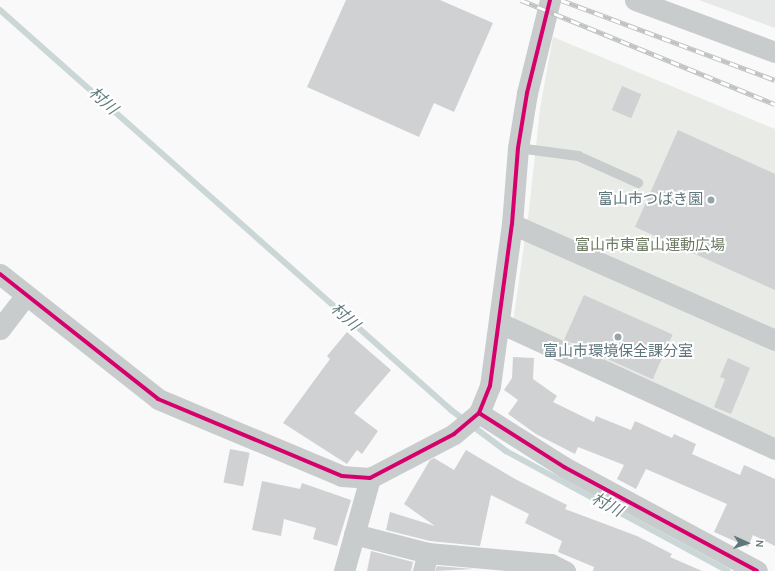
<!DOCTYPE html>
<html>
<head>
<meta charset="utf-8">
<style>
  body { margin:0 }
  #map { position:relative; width:775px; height:571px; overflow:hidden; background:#f9f9f9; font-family:Karla,"Noto Sans JP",sans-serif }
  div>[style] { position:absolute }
  .built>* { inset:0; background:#e7e9e9 }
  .green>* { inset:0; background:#e8ebe6 }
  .stream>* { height:6px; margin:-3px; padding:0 3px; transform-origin:3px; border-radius:3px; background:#cbd7d7 }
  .building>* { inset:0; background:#cfd1d2; transform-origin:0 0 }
  .service>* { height:10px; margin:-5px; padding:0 5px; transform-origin:5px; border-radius:5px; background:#c9cccd }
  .minor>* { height:21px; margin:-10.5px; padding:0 10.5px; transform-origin:10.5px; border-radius:10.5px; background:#c9cccd }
  .rail>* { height:4.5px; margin-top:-2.25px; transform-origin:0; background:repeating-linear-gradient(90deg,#fff 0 9px,#c0c3c3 0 18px); box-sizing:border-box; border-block:1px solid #c0c3c3 }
  .cycleway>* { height:4px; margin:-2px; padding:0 2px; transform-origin:2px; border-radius:2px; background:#d6006c }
  .dots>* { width:11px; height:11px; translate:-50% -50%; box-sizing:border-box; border:2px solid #fff; border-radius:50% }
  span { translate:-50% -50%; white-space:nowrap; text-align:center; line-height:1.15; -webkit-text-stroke:4px #fff; paint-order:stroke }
  .poi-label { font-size:15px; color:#5f767d }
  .right { translate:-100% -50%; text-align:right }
  .park-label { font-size:15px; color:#6c7a63 }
  .water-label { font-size:16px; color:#5f7b7d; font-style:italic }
  .north { position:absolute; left:727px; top:523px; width:40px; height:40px; -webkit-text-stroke:3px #fff; paint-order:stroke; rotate:93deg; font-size:11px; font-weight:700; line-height:16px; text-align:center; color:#5f767d }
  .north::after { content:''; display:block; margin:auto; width:14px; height:18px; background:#5f767d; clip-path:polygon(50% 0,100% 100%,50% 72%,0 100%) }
</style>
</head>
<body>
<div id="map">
  <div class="built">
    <i style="clip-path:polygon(699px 0,775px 0,775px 28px)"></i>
  </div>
  <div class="green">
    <i style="clip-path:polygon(553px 37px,775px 129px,775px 443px,513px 322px,529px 210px,540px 109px)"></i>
  </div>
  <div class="stream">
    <i style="left:0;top:10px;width:603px;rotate:41.57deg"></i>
    <i style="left:451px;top:410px;width:69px;rotate:36.7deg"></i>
    <i style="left:506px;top:451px;width:252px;rotate:28.4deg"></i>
  </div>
  <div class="building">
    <i style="clip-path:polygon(346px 0,440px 0,493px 23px,454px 112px,434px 103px,419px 137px,307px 87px)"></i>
    <i style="left:622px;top:86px;width:21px;height:26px;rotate:23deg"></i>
    <i style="clip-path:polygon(678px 130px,775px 174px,775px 290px,635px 227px)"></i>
    <i style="left:584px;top:295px;width:97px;height:49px;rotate:24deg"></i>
    <i style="clip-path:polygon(347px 332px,391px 370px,354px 413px,378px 431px,362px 454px,357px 450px,347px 464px,283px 423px,330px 359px,327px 356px)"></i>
    <i style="clip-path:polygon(513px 357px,534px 358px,533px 379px,557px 396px,553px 402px,594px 422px,596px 416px,631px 430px,635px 421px,672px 438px,674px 434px,696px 444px,692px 454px,740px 475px,744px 465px,775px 479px,775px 546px,753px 535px,748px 547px,714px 532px,727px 504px,646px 469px,636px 489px,617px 479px,624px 465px,578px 447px,575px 454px,536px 434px,508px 414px,518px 400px,504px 390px,512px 378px)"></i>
    <i style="clip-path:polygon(728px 358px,750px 368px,731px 414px,714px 407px,725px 379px,720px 377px)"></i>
    <i style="left:230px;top:449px;width:20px;height:34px;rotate:11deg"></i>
    <i style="clip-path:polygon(466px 450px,515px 479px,567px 505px,565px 509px,637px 536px,672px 554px,670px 557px,702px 571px,593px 571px,594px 567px,558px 552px,562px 541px,525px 523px,529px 514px,491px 495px,480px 546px,430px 541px,386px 530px,390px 512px,435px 526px,404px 504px,430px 460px,434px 458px,454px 470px)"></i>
    <i style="clip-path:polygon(262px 481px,300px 489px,302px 483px,351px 500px,337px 546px,313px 539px,316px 528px,284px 519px,281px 536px,252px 530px)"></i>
    <i style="clip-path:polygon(371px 551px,413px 562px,411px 571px,367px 571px)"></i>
    <i style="clip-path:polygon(437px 566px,474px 569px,435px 571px)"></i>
  </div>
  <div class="service">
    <i style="left:518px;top:148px;width:61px;rotate:7.6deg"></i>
    <i style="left:578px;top:156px;width:66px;rotate:24.2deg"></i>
  </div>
  <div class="minor">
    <i style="left:635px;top:0;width:149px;rotate:20.4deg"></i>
    <i style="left:512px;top:224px;width:287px;rotate:23.8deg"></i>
    <i style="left:0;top:274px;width:201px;rotate:38.3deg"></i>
    <i style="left:158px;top:399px;width:199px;rotate:22.7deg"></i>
    <i style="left:342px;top:476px;width:28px;rotate:4deg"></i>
    <i style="left:370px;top:478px;width:95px;rotate:-27.6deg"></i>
    <i style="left:454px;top:434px;width:33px;rotate:-40deg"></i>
    <i style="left:479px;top:413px;width:29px;rotate:-68deg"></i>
    <i style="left:490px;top:386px;width:163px;rotate:-82.3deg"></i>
    <i style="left:512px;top:224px;width:76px;rotate:-85.5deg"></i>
    <i style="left:518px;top:148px;width:56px;rotate:-80.7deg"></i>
    <i style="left:527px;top:93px;width:96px;rotate:-76.1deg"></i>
    <i style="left:500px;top:323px;width:302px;rotate:24.6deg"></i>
    <i style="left:0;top:329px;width:43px;rotate:-52.6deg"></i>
    <i style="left:479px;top:413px;width:101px;rotate:32.4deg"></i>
    <i style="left:564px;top:467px;width:219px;rotate:28.3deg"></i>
    <i style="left:354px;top:534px;width:76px;rotate:14.4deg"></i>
    <i style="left:428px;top:553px;width:123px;rotate:5.1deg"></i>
    <i style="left:551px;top:564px;width:16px;rotate:27deg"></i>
    <i style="left:344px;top:571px;width:97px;rotate:-74.4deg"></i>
    <i style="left:423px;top:571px;width:19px;rotate:-74deg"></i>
  </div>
  <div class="rail">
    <i style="left:521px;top:0;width:274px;rotate:22.3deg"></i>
    <i style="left:561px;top:0;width:228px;rotate:20.5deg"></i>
  </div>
  <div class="cycleway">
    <i style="left:0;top:274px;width:201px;rotate:38.3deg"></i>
    <i style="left:158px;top:399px;width:199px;rotate:22.7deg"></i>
    <i style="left:342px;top:476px;width:28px;rotate:4deg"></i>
    <i style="left:370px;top:478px;width:95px;rotate:-27.6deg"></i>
    <i style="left:454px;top:434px;width:33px;rotate:-40deg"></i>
    <i style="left:479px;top:413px;width:29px;rotate:-68deg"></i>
    <i style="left:490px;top:386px;width:163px;rotate:-82.3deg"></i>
    <i style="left:512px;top:224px;width:76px;rotate:-85.5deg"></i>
    <i style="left:518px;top:148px;width:56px;rotate:-80.7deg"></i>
    <i style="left:527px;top:93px;width:96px;rotate:-76.1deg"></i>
    <i style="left:479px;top:413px;width:101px;rotate:32.4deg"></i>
    <i style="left:564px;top:467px;width:219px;rotate:28.3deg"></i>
  </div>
  <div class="dots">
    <i style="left:711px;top:200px;background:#95a4a8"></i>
    <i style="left:618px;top:337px;background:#95a4a8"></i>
  </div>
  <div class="poi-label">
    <span class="right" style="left:703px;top:200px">富山市つばき園</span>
    <span style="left:618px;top:352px">富山市環境保全課分室</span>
  </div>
  <div class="park-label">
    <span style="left:650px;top:246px">富山市東富山運動広場</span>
  </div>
  <div class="water-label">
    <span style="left:103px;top:101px;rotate:42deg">村川</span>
    <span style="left:345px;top:317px;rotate:42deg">村川</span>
    <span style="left:607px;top:505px;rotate:28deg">村川</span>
  </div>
  <div class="north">N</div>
</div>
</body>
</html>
